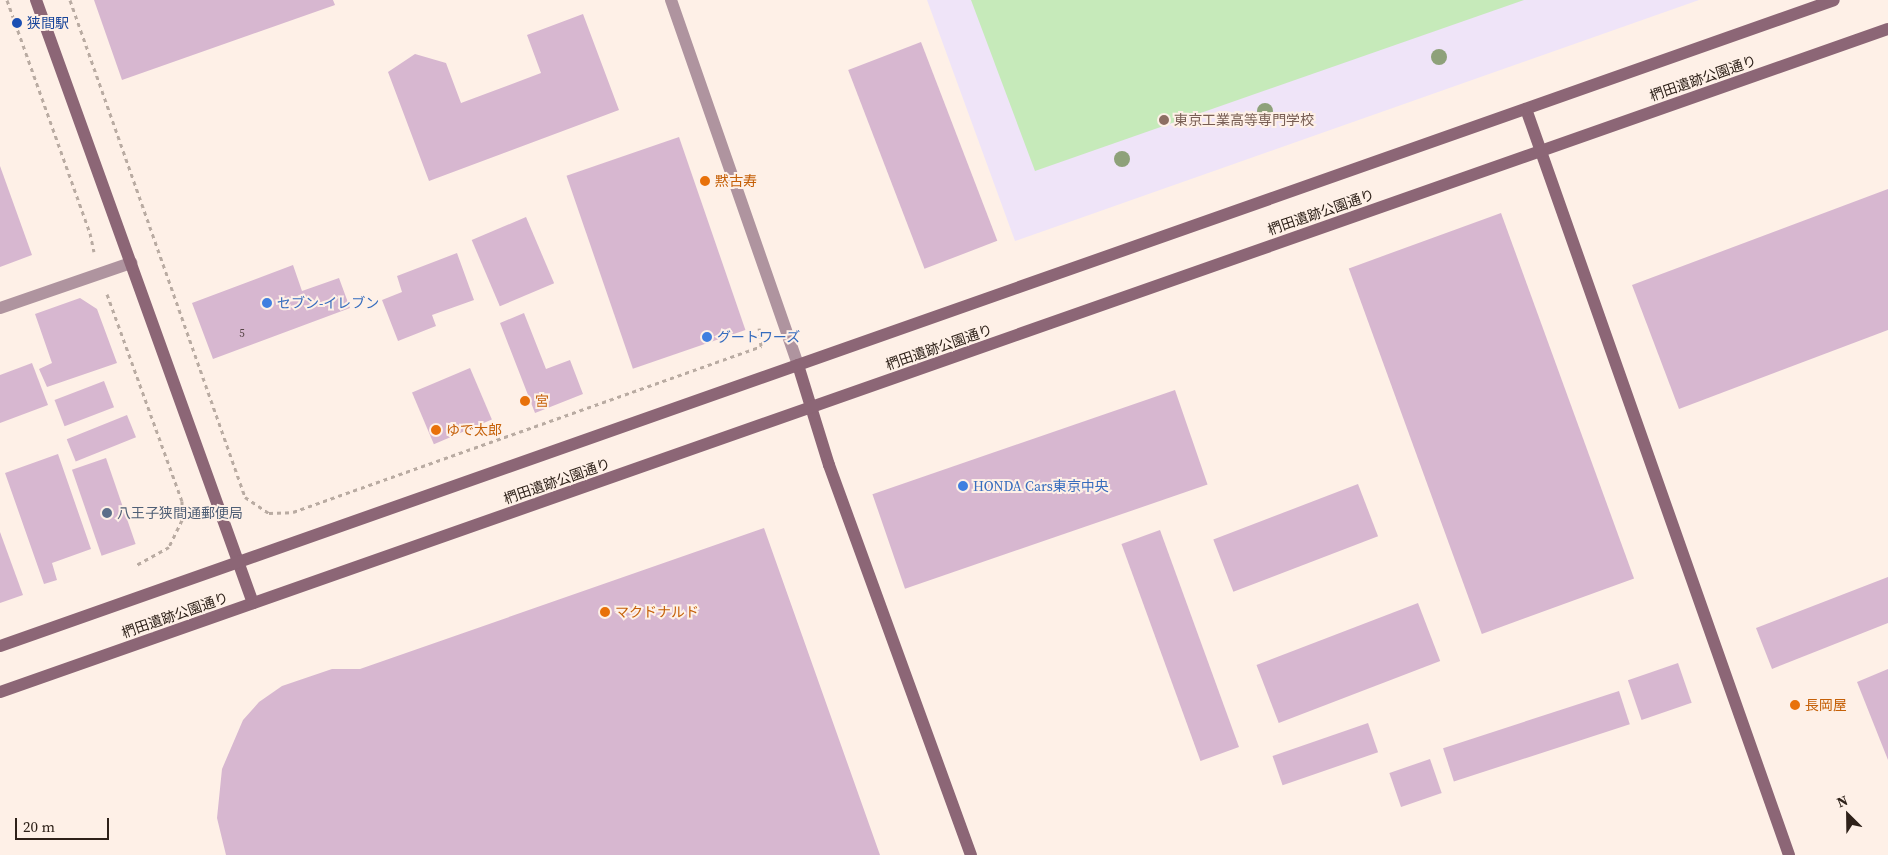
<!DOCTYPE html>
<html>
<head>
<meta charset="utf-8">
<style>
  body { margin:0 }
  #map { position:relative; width:1888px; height:855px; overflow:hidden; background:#fef0e7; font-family:"Source Serif 4","Noto Sans JP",serif }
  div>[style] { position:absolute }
  .education>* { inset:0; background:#efe4f8 }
  .green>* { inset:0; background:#c6eaba }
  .building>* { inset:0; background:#d7b7d0; transform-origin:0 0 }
  .path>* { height:3px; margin-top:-1.5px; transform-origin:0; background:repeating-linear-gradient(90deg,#b9aba2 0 4px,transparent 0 8px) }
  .street>* { height:12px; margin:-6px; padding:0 6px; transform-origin:6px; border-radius:6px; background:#af949f }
  .secondary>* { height:12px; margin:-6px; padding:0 6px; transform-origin:6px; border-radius:6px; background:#8c6676 }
  .trees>* { width:16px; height:16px; margin:-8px; border-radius:50%; background:#8ea17a }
  .dots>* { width:14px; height:14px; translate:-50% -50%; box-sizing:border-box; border:2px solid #fef0e7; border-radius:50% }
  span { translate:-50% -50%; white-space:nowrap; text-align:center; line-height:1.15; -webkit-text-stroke:4px #fef0e7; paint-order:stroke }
  .number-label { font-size:11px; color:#584647 }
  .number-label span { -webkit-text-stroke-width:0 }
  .transit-label { font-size:14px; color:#164399 }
  .left { translate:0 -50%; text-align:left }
  .street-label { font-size:14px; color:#2e2119 }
  .education-label { font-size:14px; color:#785e54 }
  .food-label { font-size:14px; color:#c56008 }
  .shop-label { font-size:14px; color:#366cbe }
  .service-label { font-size:14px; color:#4e5e75 }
  .north { position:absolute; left:1823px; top:790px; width:50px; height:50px; -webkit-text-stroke:4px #fef0e7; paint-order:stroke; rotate:337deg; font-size:14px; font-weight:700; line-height:20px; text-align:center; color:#2e2119 }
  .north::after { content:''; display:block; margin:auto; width:18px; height:22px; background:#2e2119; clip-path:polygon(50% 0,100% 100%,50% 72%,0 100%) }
  .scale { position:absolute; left:15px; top:818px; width:94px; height:22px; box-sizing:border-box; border:2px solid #2e2119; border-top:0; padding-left:6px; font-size:15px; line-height:18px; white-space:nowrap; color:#2e2119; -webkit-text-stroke:4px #fef0e7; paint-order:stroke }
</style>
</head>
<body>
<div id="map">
  <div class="education">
    <i style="clip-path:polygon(927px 0,1699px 0,1015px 241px)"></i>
  </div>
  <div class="green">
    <i style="clip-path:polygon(971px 0,1524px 0,1035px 171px)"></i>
  </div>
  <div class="building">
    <i style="clip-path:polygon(94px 0,333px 0,335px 5px,122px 80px)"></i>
    <i style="clip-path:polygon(583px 14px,619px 110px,429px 181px,388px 72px,415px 54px,446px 63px,461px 103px,541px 73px,527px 35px)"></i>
    <i style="left:921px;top:42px;width:213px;height:78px;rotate:69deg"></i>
    <i style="left:679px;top:137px;width:204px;height:119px;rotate:71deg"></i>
    <i style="clip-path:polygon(0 166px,32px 255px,0 267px)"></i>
    <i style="clip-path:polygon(1888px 189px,1888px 330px,1679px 409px,1632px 285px)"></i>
    <i style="left:1501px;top:213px;width:389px;height:162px;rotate:70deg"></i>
    <i style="left:526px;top:217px;width:72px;height:59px;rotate:67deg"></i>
    <i style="clip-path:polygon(457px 253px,474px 300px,432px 315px,436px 326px,398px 341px,382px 300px,402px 292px,397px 276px)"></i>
    <i style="clip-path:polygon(293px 265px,302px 291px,339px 278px,350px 308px,213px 359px,192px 303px)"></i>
    <i style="clip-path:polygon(80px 298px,97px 309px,117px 363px,47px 387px,39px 369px,52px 363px,35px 314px)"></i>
    <i style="clip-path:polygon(524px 313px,546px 369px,570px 360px,583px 394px,535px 413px,500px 323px)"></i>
    <i style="clip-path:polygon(32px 363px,48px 405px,0 423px,0 375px)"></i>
    <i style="left:470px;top:368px;width:56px;height:63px;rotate:67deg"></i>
    <i style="left:104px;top:381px;width:28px;height:53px;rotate:69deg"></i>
    <i style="left:1175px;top:390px;width:100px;height:320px;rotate:71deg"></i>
    <i style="left:127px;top:415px;width:24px;height:65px;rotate:68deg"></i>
    <i style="clip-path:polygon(58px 454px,91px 549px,52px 563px,57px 580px,44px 584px,5px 473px)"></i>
    <i style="left:106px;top:458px;width:91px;height:36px;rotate:71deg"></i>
    <i style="left:1358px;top:484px;width:56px;height:155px;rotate:69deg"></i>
    <i style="clip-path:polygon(764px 528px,880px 855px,226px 855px,217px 818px,222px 769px,243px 720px,259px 702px,282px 686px,332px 669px,360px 669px)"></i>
    <i style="left:1160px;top:530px;width:231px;height:41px;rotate:70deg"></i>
    <i style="clip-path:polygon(0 532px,23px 595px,0 603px)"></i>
    <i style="clip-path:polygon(1888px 577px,1888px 623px,1772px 669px,1756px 628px)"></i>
    <i style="left:1418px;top:603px;width:62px;height:173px;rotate:69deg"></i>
    <i style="left:1678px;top:663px;width:42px;height:53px;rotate:71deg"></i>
    <i style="clip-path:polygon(1888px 669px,1888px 760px,1857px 682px)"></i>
    <i style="left:1619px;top:691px;width:35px;height:185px;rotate:72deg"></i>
    <i style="left:1368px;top:723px;width:31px;height:101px;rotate:71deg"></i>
    <i style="left:1430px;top:759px;width:36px;height:43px;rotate:71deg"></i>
  </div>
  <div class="path">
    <i style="left:7px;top:0;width:247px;rotate:70.4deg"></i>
    <i style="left:90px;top:233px;width:19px;rotate:78deg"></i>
    <i style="left:70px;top:0;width:527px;rotate:70.6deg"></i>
    <i style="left:245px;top:497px;width:29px;rotate:34deg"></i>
    <i style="left:269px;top:513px;width:24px;rotate:-2deg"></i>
    <i style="left:293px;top:512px;width:497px;rotate:-19.5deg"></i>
    <i style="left:761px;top:346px;width:18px;rotate:-96deg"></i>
    <i style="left:107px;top:294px;width:220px;rotate:70.1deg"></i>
    <i style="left:182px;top:501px;width:19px;rotate:90deg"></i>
    <i style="left:182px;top:520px;width:30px;rotate:116deg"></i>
    <i style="left:169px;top:547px;width:38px;rotate:151deg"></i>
  </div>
  <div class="street">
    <i style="left:671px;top:0;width:386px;rotate:70.8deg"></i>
    <i style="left:0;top:308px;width:139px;rotate:-19deg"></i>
  </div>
  <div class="secondary">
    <i style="left:36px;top:0;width:641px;rotate:70.21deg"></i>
    <i style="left:1526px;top:109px;width:791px;rotate:70.58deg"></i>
    <i style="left:798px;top:365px;width:105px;rotate:72.8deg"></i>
    <i style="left:829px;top:465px;width:415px;rotate:70deg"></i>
    <i style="left:0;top:646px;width:1944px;rotate:-19.4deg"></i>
    <i style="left:0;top:692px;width:2001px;rotate:-19.35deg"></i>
  </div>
  <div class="trees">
    <i style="left:1439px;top:57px"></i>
    <i style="left:1265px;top:111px"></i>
    <i style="left:1122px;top:159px"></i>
  </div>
  <div class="dots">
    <i style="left:17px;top:23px;background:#1a4fb4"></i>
    <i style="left:1164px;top:120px;background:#8d6e63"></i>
    <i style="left:705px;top:181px;background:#e8710a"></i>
    <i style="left:267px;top:303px;background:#3f7fe0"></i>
    <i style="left:707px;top:337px;background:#3f7fe0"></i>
    <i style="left:525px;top:401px;background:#e8710a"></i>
    <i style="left:436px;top:430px;background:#e8710a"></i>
    <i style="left:963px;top:486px;background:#3f7fe0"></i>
    <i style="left:107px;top:513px;background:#5c6f8a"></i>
    <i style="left:605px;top:612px;background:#e8710a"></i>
    <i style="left:1795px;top:705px;background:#e8710a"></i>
  </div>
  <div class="number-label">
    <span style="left:242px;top:334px">5</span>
  </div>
  <div class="transit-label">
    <span class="left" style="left:27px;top:23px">狭間駅</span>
  </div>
  <div class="street-label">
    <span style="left:1703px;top:78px;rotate:-19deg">椚田遺跡公園通り</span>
    <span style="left:1321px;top:212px;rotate:-19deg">椚田遺跡公園通り</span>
    <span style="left:939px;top:347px;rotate:-19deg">椚田遺跡公園通り</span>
    <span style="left:557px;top:481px;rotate:-19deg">椚田遺跡公園通り</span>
    <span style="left:175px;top:615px;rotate:-19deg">椚田遺跡公園通り</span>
  </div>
  <div class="education-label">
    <span class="left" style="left:1174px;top:120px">東京工業高等専門学校</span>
  </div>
  <div class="food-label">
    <span class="left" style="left:715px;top:181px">黙古寿</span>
    <span class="left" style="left:535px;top:401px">宮</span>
    <span class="left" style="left:446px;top:430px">ゆで太郎</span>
    <span class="left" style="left:615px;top:612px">マクドナルド</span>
    <span class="left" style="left:1805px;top:705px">長岡屋</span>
  </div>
  <div class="shop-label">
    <span class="left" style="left:277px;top:303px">セブン-イレブン</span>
    <span class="left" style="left:717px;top:337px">グートワーズ</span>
    <span class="left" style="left:973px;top:486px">HONDA Cars東京中央</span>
  </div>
  <div class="service-label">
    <span class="left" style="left:117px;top:513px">八王子狭間通郵便局</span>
  </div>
  <div class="north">N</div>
  <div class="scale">20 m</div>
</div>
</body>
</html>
